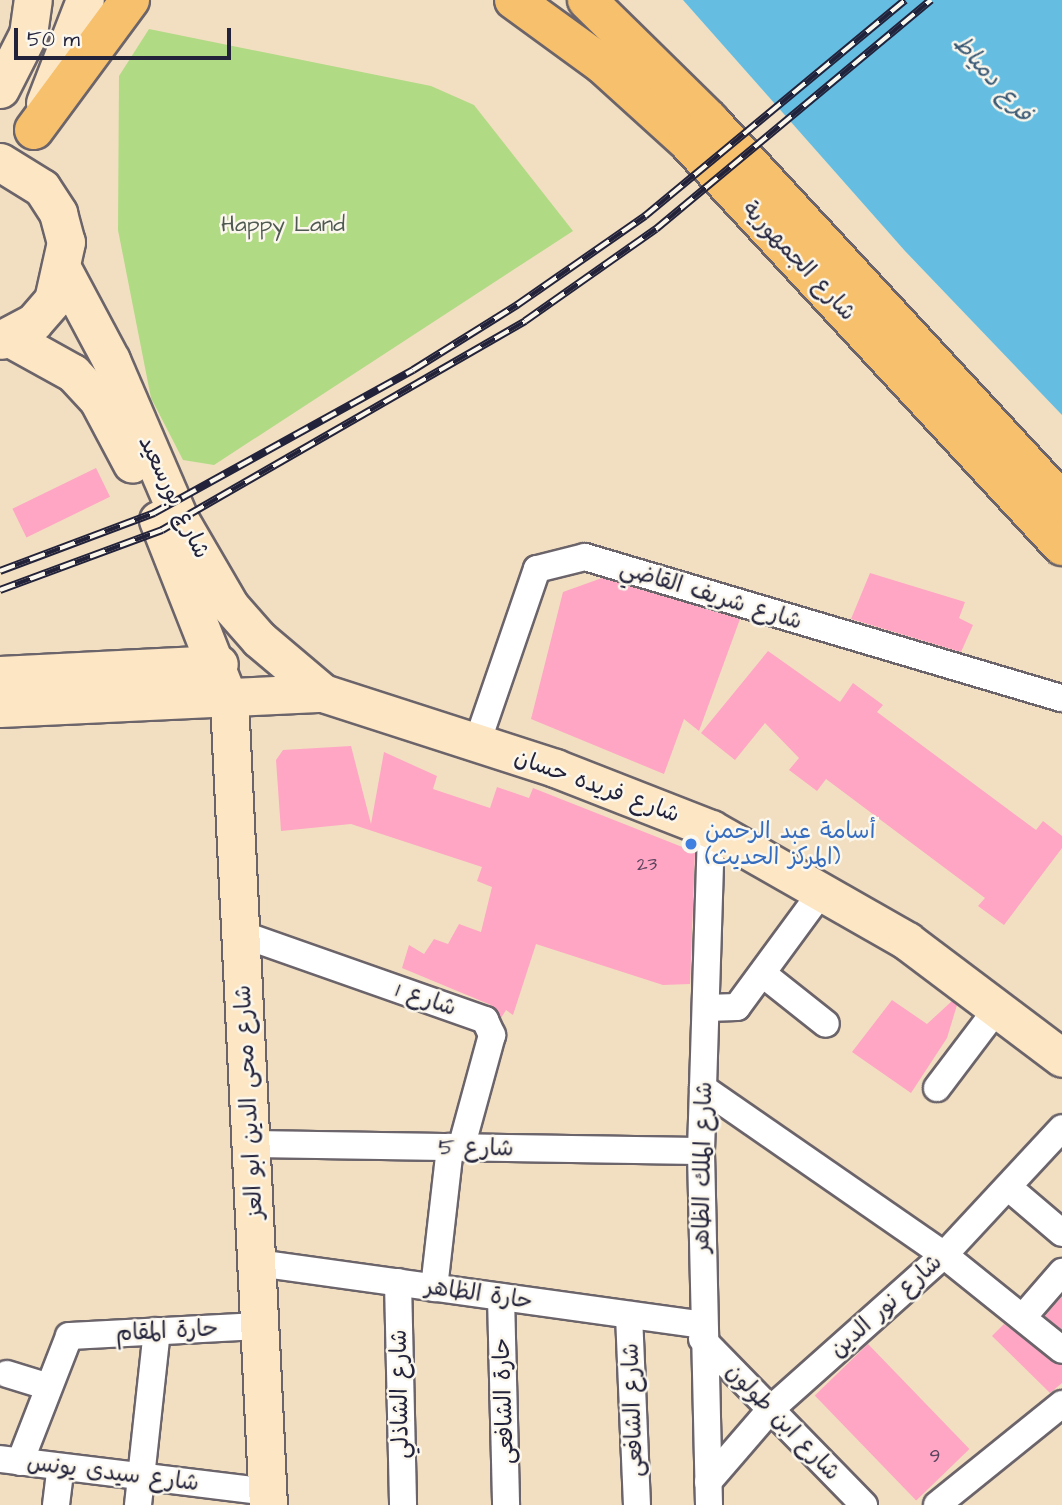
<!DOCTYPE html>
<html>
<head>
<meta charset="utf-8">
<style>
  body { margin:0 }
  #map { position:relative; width:1062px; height:1505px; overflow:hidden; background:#f2dfc1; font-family:"Architects Daughter","Playpen Sans Arabic",sans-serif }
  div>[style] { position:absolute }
  .green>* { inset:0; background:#b1da85 }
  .water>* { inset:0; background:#65bee2 }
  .building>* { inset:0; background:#fea6c4; transform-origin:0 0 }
  .roads { filter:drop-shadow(2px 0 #6b646a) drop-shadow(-2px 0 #6b646a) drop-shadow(0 2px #6b646a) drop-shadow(0 -2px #6b646a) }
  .street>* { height:26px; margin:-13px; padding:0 13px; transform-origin:13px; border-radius:13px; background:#fff }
  .secondary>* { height:37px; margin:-18.5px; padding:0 18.5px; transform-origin:18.5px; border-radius:18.5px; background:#fce6c4 }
  .primary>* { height:38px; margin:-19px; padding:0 19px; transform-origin:19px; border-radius:19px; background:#f7c06c }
  .rail>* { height:8px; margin-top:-4px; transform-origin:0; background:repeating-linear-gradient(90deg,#fbf7ec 0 16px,#22223b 0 32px); box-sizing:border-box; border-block:2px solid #22223b }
  .dots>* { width:19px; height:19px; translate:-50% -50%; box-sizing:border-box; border:4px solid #fbf7ec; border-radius:50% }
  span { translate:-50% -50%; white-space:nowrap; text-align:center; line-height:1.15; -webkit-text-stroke:5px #fbf7ec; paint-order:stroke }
  .number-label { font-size:19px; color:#59435d }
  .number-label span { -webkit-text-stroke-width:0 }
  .park-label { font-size:23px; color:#4d5951 }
  .street-label { font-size:23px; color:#22223b }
  .shop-label { font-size:23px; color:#366cbe }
  .left { translate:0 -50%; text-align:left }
  .water-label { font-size:24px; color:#395975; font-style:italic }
  .scale { position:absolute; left:14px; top:28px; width:217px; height:32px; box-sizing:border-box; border:4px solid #22223b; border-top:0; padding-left:9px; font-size:21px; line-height:24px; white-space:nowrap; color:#22223b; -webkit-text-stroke:5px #fbf7ec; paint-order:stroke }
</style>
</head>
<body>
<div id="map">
  <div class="green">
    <i style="clip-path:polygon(149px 29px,431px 86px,474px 105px,573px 231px,214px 465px,183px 460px,151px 398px,118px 230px,119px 76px)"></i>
  </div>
  <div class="water">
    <i style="clip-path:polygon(683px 0,1062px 0,1062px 415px,905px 251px)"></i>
  </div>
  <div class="building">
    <i style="left:96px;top:468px;width:32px;height:93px;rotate:64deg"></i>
    <i style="clip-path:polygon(870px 573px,965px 602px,959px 618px,973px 625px,961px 652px,851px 619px)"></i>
    <i style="clip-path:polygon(602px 578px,740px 619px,699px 731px,684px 719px,664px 774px,531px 719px,563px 592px)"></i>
    <i style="clip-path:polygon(768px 651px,840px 702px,853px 683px,883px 705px,877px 712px,1036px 830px,1043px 821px,1062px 836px,1062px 848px,1004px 925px,978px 906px,985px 898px,826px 779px,817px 791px,789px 770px,799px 758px,765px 723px,735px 760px,701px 733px)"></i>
    <i style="clip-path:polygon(351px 746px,371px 824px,384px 752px,437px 776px,433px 789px,490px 808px,497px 787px,529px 798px,533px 788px,695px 852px,690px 984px,663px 985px,536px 944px,513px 1015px,506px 1010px,501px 1018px,491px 1005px,402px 968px,409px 945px,424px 954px,434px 939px,448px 944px,459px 924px,481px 932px,492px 887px,477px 881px,482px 867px,351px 824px,281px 831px,276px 760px,283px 750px)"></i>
    <i style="clip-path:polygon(892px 1000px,927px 1024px,952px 1001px,957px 1005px,947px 1038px,911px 1093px,852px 1052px)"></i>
    <i style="clip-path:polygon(1062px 1296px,1062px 1330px,1045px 1316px)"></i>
    <i style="clip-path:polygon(1004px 1324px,1062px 1365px,1062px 1383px,1050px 1393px,992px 1336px)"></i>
    <i style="left:868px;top:1344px;width:146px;height:74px;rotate:46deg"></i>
  </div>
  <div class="roads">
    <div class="street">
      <i style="left:477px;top:743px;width:184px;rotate:-71deg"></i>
      <i style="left:537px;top:569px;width:49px;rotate:-14deg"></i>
      <i style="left:585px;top:557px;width:497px;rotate:16.5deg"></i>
      <i style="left:241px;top:934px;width:259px;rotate:19.4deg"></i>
      <i style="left:485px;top:1020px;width:17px;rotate:65deg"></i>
      <i style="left:492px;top:1035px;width:117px;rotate:105.3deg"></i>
      <i style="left:763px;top:974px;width:80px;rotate:38.4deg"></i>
      <i style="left:706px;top:1008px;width:31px;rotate:-2deg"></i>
      <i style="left:737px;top:1007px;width:145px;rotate:-53.7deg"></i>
      <i style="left:703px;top:1088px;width:293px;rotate:34.7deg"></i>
      <i style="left:944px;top:1255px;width:151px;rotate:38.8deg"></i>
      <i style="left:937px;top:1088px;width:103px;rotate:-52.9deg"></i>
      <i style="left:251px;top:1144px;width:450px;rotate:0.9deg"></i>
      <i style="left:1008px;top:1187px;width:71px;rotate:40.4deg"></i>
      <i style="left:257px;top:1263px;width:449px;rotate:7.9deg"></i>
      <i style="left:398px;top:1282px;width:223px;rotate:88.7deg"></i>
      <i style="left:434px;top:1288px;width:142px;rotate:-83.5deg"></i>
      <i style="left:501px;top:1297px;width:208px;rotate:88.6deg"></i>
      <i style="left:629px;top:1315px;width:190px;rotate:87.6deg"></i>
      <i style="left:1023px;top:1317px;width:60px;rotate:-49.1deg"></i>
      <i style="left:702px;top:1339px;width:232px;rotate:45.7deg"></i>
      <i style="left:7px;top:1374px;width:41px;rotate:17.1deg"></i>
      <i style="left:0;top:1459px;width:270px;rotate:7deg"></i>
      <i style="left:20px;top:1462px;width:135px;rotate:-68.7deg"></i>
      <i style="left:69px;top:1336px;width:191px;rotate:-3deg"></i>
      <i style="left:708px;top:1482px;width:96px;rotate:-49.2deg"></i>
      <i style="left:771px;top:1409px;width:232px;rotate:-41.7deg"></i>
      <i style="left:944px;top:1255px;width:173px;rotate:-47.1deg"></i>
      <i style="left:56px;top:1505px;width:38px;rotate:-83deg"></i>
      <i style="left:138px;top:1505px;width:175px;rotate:-83.8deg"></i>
      <i style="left:709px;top:1505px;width:354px;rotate:-91.3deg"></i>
      <i style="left:701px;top:1151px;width:322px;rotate:-88.2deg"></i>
      <i style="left:937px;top:1505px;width:161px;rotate:-38.9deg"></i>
    </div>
    <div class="secondary">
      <i style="left:0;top:89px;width:62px;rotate:-63deg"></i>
      <i style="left:28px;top:34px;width:34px;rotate:-82deg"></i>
      <i style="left:45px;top:103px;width:110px;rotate:-68.8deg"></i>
      <i style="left:0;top:162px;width:49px;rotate:31.8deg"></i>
      <i style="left:42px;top:188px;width:30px;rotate:57deg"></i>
      <i style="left:58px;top:213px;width:30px;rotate:75deg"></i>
      <i style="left:66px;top:242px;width:59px;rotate:102.6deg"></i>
      <i style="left:53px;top:300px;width:29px;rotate:131deg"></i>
      <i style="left:34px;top:322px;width:38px;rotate:152deg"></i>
      <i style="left:64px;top:272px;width:100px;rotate:61.9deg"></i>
      <i style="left:111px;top:360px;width:174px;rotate:66.7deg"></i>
      <i style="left:180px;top:520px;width:99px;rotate:59.8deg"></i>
      <i style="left:230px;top:606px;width:44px;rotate:48.7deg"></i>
      <i style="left:259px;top:639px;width:84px;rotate:40.2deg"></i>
      <i style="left:323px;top:693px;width:244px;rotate:17.9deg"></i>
      <i style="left:555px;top:768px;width:168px;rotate:21.4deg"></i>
      <i style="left:711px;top:829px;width:226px;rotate:29.7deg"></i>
      <i style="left:907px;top:941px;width:194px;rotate:37deg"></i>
      <i style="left:8px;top:337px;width:74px;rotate:29deg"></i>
      <i style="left:73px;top:373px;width:37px;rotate:47deg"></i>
      <i style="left:98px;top:400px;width:72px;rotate:62deg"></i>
      <i style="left:158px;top:520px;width:193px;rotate:68.5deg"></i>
      <i style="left:229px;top:700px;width:806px;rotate:87.23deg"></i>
      <i style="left:0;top:675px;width:219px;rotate:-2.9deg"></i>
      <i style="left:0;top:708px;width:323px;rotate:-2.7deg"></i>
    </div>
    <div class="primary">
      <i style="left:514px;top:0;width:109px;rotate:36deg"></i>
      <i style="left:602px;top:64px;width:115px;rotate:42.2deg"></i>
      <i style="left:687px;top:141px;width:552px;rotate:47.2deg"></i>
      <i style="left:587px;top:0;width:171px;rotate:44.5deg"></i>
      <i style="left:709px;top:120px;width:520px;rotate:47.26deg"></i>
      <i style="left:34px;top:130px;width:162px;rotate:-53.6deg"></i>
    </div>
  </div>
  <div class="rail">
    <i style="left:0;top:571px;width:165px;rotate:-20.6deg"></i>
    <i style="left:154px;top:513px;width:296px;rotate:-28.9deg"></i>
    <i style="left:413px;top:370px;width:123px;rotate:-32deg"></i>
    <i style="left:517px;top:305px;width:156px;rotate:-34.8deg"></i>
    <i style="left:645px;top:216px;width:338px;rotate:-39.7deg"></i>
    <i style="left:0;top:590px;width:173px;rotate:-20.3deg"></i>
    <i style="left:162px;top:530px;width:419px;rotate:-29.9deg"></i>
    <i style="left:525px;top:321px;width:160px;rotate:-35.1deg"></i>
    <i style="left:656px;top:229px;width:358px;rotate:-39.8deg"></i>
  </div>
  <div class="dots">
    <i style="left:691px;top:844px;background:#3f7fe0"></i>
  </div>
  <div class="number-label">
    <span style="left:647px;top:865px">23</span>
    <span style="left:935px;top:1457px">9</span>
  </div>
  <div class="park-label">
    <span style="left:283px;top:224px">Happy Land</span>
  </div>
  <div class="street-label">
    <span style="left:799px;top:261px;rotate:47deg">شارع الجمهورية</span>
    <span style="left:174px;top:497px;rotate:64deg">شارع بورسعيد</span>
    <span style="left:711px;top:595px;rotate:17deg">شارع شريف القاضي</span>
    <span style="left:597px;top:786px;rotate:20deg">شارع فريده حسان</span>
    <span style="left:426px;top:999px;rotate:19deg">شارع 1</span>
    <span style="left:249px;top:1102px;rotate:-93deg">شارع محى الدين ابو العز</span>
    <span style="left:476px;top:1148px;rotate:1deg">شارع 5</span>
    <span style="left:703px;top:1167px;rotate:-89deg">شارع الملك الظاهر</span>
    <span style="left:479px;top:1294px;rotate:8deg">حارة الظاهر</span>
    <span style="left:886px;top:1306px;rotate:-42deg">شارع نور الدين</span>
    <span style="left:167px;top:1331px;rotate:-3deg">حارة المقام</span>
    <span style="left:400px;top:1394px;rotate:-91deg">شارع الشاذلي</span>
    <span style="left:504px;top:1401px;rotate:-92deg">حارة الشافعى</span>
    <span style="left:633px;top:1410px;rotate:-92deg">شارع الشافعى</span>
    <span style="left:783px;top:1422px;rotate:46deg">شارع ابن طولون</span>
    <span style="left:113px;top:1473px;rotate:7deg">شارع سيدى يونس</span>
  </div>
  <div class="shop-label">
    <span class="left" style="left:705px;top:844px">أسامة عبد الرحمن<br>(المركز الحديث)</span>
  </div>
  <div class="water-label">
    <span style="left:992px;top:79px;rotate:49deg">فرع دمياط</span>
  </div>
  <div class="scale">50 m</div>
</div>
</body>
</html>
